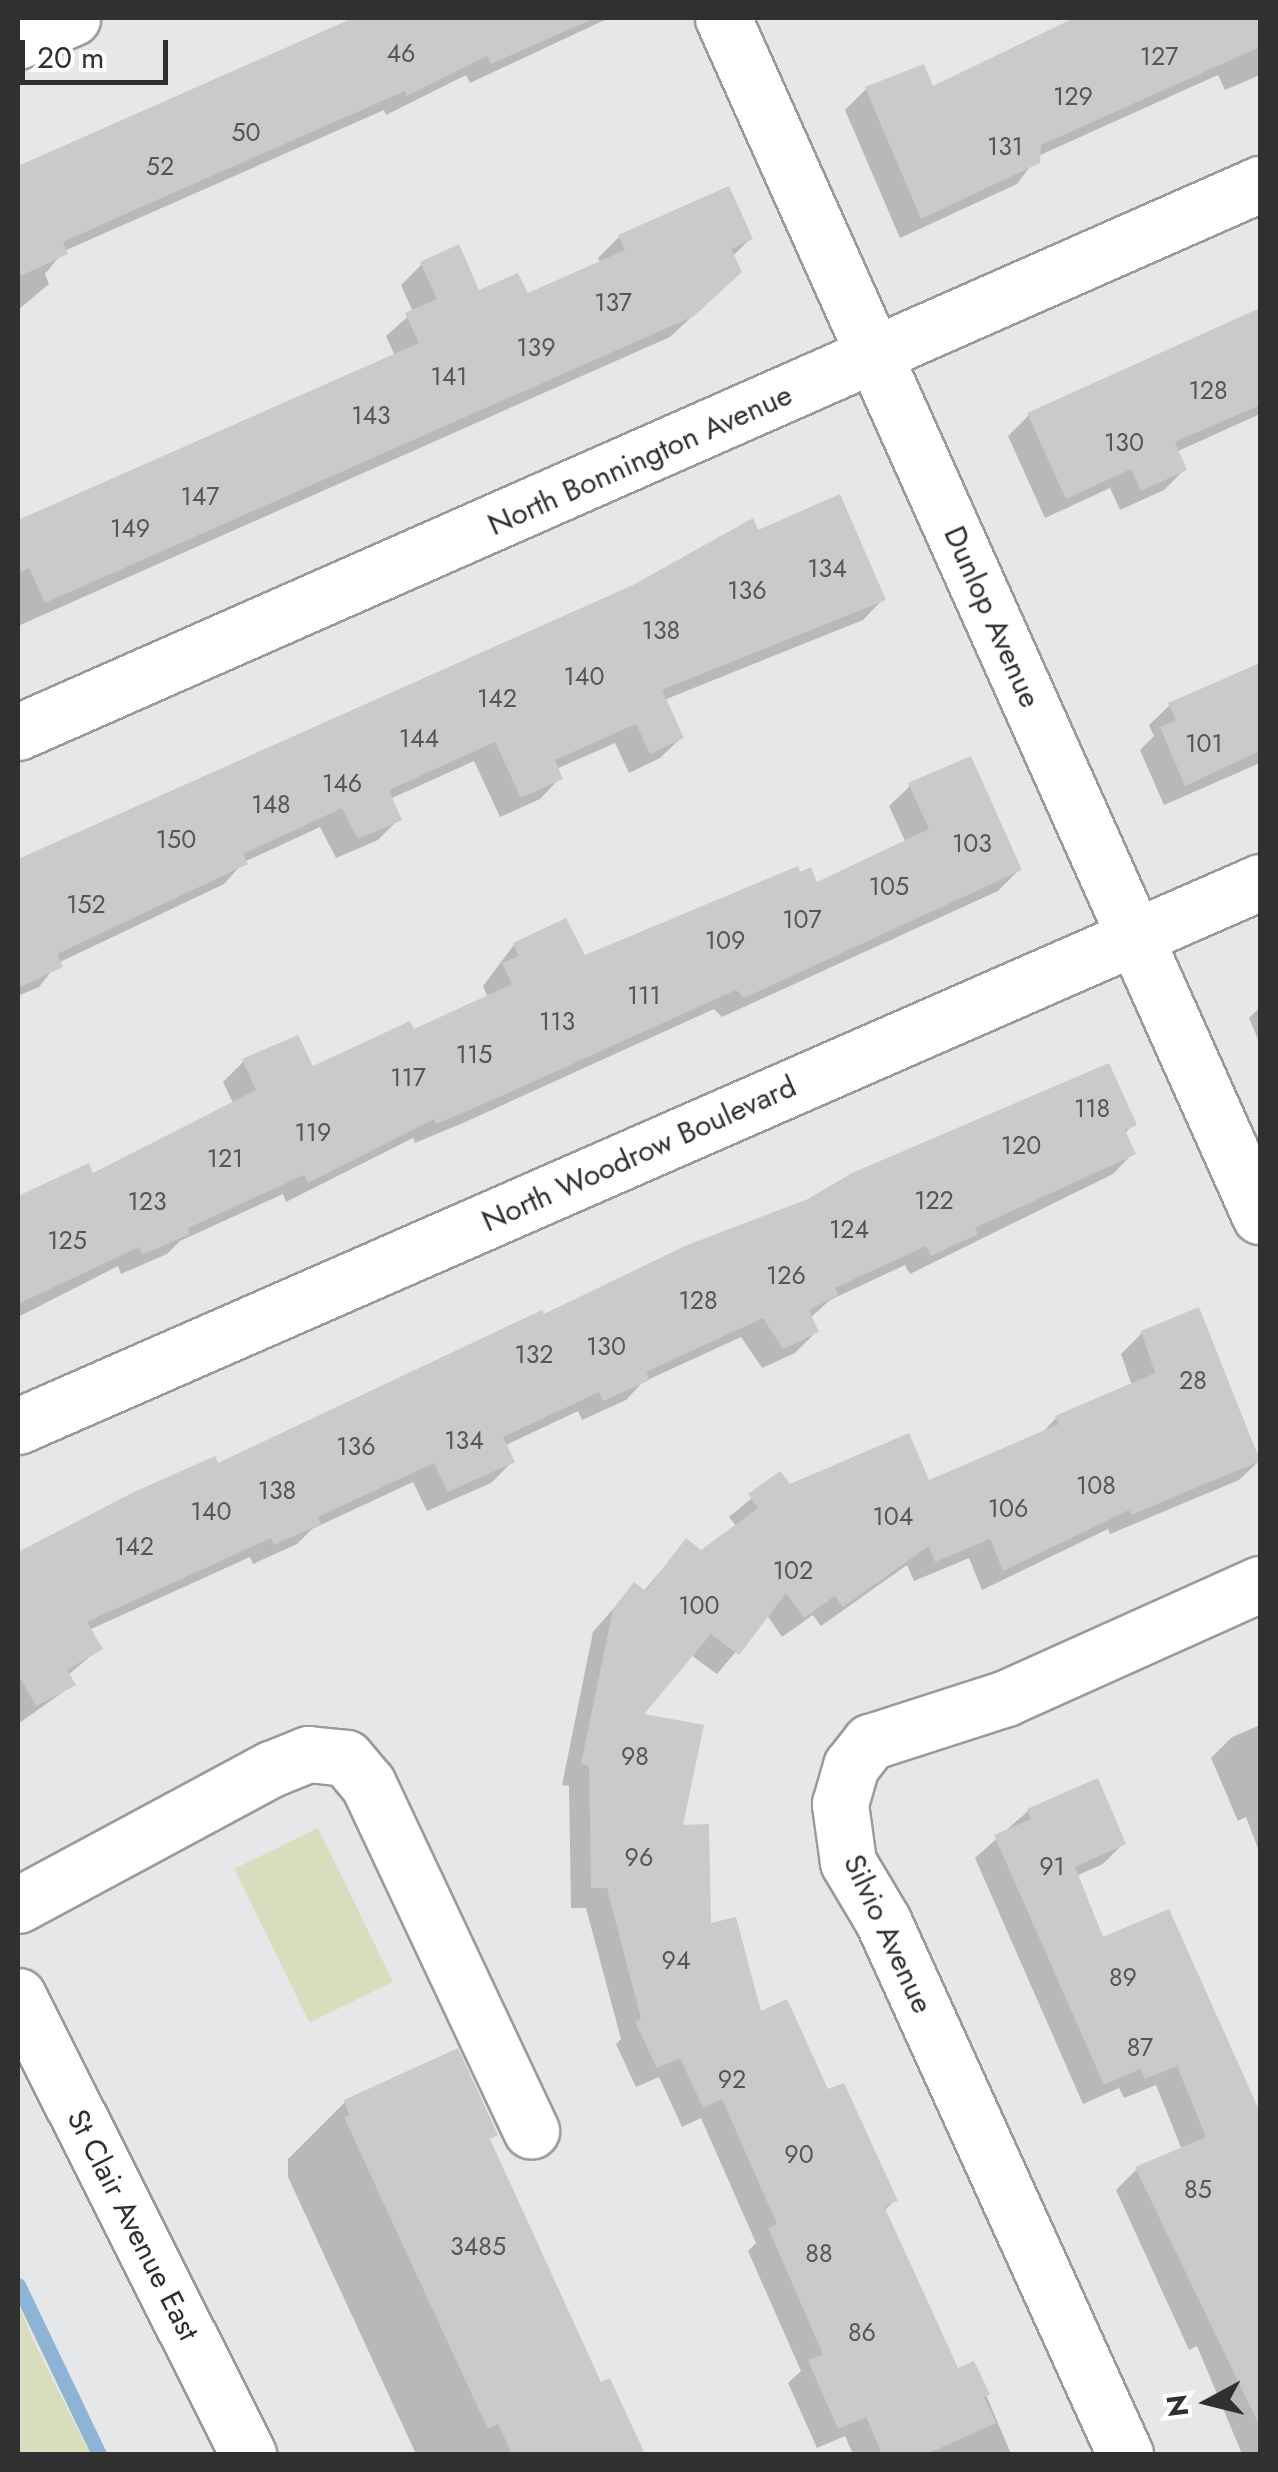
<!DOCTYPE html>
<html>
<head>
<meta charset="utf-8">
<style>
  body { margin:0 }
  #map { position:relative; width:1278px; height:2472px; overflow:hidden; background:#e5e7e8; font-family:Jost,sans-serif }
  div>[style] { position:absolute }
  .green>* { inset:0; background:#d6debe; transform-origin:0 0 }
  .shadow>* { inset:0; background:#0003 }
  .stream>* { height:15px; margin:-7.5px; padding:0 7.5px; transform-origin:7.5px; border-radius:7.5px; background:#8fb3d5 }
  .building>* { inset:0; background:#cacacb }
  .roads { filter:drop-shadow(2px 0 #999a9b) drop-shadow(-2px 0 #999a9b) drop-shadow(0 2px #999a9b) drop-shadow(0 -2px #999a9b) }
  .minor>* { height:55px; margin:-27.5px; padding:0 27.5px; transform-origin:27.5px; border-radius:27.5px; background:#fff }
  .major>* { height:55px; margin:-27.5px; padding:0 27.5px; transform-origin:27.5px; border-radius:27.5px; background:#fff }
  span { translate:-50% -50%; white-space:nowrap; text-align:center; line-height:1.15; -webkit-text-stroke:8px #fff; paint-order:stroke }
  .number-label { font-size:25px; color:#565658 }
  .number-label span { -webkit-text-stroke-width:0 }
  .street-label { font-size:30px; color:#303031 }
  .frame { position:absolute; inset:0; border:20px solid #303031; pointer-events:none }
  .north { position:absolute; left:1158px; top:2352px; width:100px; height:100px; -webkit-text-stroke:8px #fff; paint-order:stroke; rotate:263deg; font-size:28px; font-weight:700; line-height:40px; text-align:center; color:#303031 }
  .north::after { content:''; display:block; margin:auto; width:35px; height:45px; background:#303031; clip-path:polygon(50% 0,100% 100%,50% 72%,0 100%) }
  .scale { position:absolute; left:20px; top:40px; width:148px; height:45px; box-sizing:border-box; border:5px solid #303031; border-top:0; padding-left:12px; font-size:30px; line-height:35px; white-space:nowrap; color:#303031; -webkit-text-stroke:8px #fff; paint-order:stroke }
</style>
</head>
<body>
<div id="map">
  <div class="green">
    <i style="left:318px;top:1828px;width:171px;height:93px;rotate:64deg"></i>
    <i style="clip-path:polygon(18px 2304px,33px 2340px,90px 2454px,18px 2454px)"></i>
  </div>
  <div class="shadow">
    <i style="clip-path:polygon(361px 18px,609px 18px,470px 83px,466px 75px,386px 115px,384px 110px,64px 251px,45px 274px,49px 284px,18px 310px,18px 169px)"></i>
    <i style="clip-path:polygon(1095px 18px,1260px 18px,1260px 75px,1225px 90px,1218px 75px,1038px 156px,1017px 184px,900px 238px,845px 110px,866px 89px,932px 89px)"></i>
    <i style="clip-path:polygon(619px 237px,750px 239px,732px 257px,718px 292px,670px 337px,18px 626px,18px 523px,395px 356px,386px 336px,413px 312px,401px 285px,422px 264px,478px 294px,526px 297px,601px 263px,598px 258px)"></i>
    <i style="clip-path:polygon(1260px 311px,1260px 414px,1176px 452px,1184px 470px,1164px 490px,1120px 510px,1110px 488px,1045px 518px,1008px 436px,1029px 415px)"></i>
    <i style="clip-path:polygon(757px 533px,883px 599px,863px 620px,664px 700px,681px 738px,660px 758px,629px 773px,615px 743px,556px 769px,560px 778px,540px 799px,500px 817px,474px 761px,390px 799px,399px 819px,378px 840px,336px 858px,320px 827px,244px 862px,224px 884px,58px 963px,39px 987px,18px 996px,18px 865px)"></i>
    <i style="clip-path:polygon(1260px 663px,1260px 763px,1164px 805px,1140px 750px,1154px 736px,1149px 725px,1170px 705px)"></i>
    <i style="clip-path:polygon(910px 786px,1019px 870px,998px 891px,722px 1017px,714px 1009px,463px 1123px,415px 1143px,413px 1138px,286px 1202px,283px 1194px,180px 1241px,167px 1254px,121px 1274px,118px 1266px,18px 1317px,18px 1198px,87px 1166px,92px 1176px,233px 1103px,223px 1082px,244px 1061px,311px 1070px,413px 1033px,488px 998px,483px 986px,514px 945px,583px 958px,816px 885px,906px 843px,889px 806px)"></i>
    <i style="clip-path:polygon(1260px 1007px,1260px 1044px,1249px 1018px)"></i>
    <i style="clip-path:polygon(1134px 1124px,1124px 1134px,1133px 1153px,1113px 1174px,910px 1274px,905px 1265px,830px 1300px,810px 1318px,816px 1332px,795px 1353px,762px 1368px,741px 1337px,643px 1382px,626px 1400px,582px 1420px,578px 1411px,504px 1446px,512px 1462px,491px 1483px,427px 1511px,413px 1482px,312px 1529px,297px 1544px,253px 1564px,250px 1557px,89px 1630px,100px 1648px,67px 1676px,73px 1685px,18px 1724px,18px 1557px,135px 1494px,217px 1466px,543px 1318px)"></i>
    <i style="clip-path:polygon(1197px 1310px,1260px 1460px,1239px 1480px,1110px 1534px,1108px 1529px,982px 1590px,969px 1558px,914px 1581px,907px 1565px,821px 1626px,813px 1615px,782px 1637px,767px 1615px,717px 1674px,691px 1655px,639px 1715px,708px 1926px,759px 2015px,827px 2093px,895px 2200px,884px 2211px,957px 2371px,973px 2364px,1011px 2454px,853px 2454px,845px 2436px,817px 2448px,788px 2383px,801px 2371px,748px 2251px,756px 2243px,701px 2118px,682px 2127px,659px 2077px,636px 2087px,616px 2044px,621px 2039px,586px 1908px,571px 1908px,569px 1786px,562px 1785px,593px 1632px,634px 1585px,643px 1592px,686px 1541px,701px 1553px,737px 1527px,729px 1517px,780px 1475px,789px 1488px,928px 1483px,1039px 1436px,1056px 1418px,1132px 1386px,1121px 1354px,1142px 1333px)"></i>
    <i style="clip-path:polygon(1260px 1725px,1260px 1854px,1246px 1817px,1238px 1821px,1211px 1758px,1232px 1737px)"></i>
    <i style="clip-path:polygon(1028px 1811px,1123px 1844px,1103px 1864px,1076px 1876px,1102px 1940px,1168px 1912px,1260px 2118px,1250px 2135px,1260px 2160px,1260px 2454px,1242px 2454px,1197px 2346px,1189px 2350px,1116px 2190px,1136px 2170px,1182px 2150px,1156px 2085px,1124px 2098px,1119px 2088px,1083px 2104px,975px 1858px)"></i>
    <i style="clip-path:polygon(345px 2102px,495px 2135px,488px 2141px,600px 2385px,609px 2381px,642px 2454px,416px 2454px,288px 2177px,288px 2159px)"></i>
  </div>
  <div class="stream">
    <i style="left:18px;top:2285px;width:187px;rotate:64.4deg"></i>
  </div>
  <div class="building">
    <i style="clip-path:polygon(353px 18px,595px 18px,491px 64px,487px 56px,407px 96px,405px 91px,157px 200px,63px 242px,68px 254px,18px 277px,18px 166px)"></i>
    <i style="clip-path:polygon(1074px 18px,1260px 18px,1260px 47px,1041px 145px,1040px 163px,921px 219px,865px 87px,924px 64px,933px 86px)"></i>
    <i style="clip-path:polygon(729px 186px,753px 239px,731px 249px,742px 272px,694px 316px,45px 603px,29px 568px,18px 573px,18px 520px,419px 343px,405px 313px,437px 299px,420px 262px,459px 244px,479px 290px,518px 273px,528px 293px,625px 250px,618px 235px)"></i>
    <i style="clip-path:polygon(1260px 308px,1260px 405px,1175px 442px,1187px 470px,1141px 491px,1131px 469px,1066px 499px,1027px 413px)"></i>
    <i style="clip-path:polygon(840px 494px,886px 600px,662px 690px,684px 738px,650px 754px,636px 724px,555px 760px,563px 779px,521px 798px,495px 742px,389px 790px,402px 820px,358px 839px,342px 808px,243px 854px,248px 864px,57px 954px,63px 967px,18px 988px,18px 859px,633px 585px,753px 518px,758px 530px)"></i>
    <i style="clip-path:polygon(1260px 663px,1260px 751px,1185px 786px,1160px 727px,1176px 720px,1168px 703px)"></i>
    <i style="clip-path:polygon(971px 756px,1022px 870px,744px 998px,736px 990px,486px 1103px,436px 1124px,434px 1119px,308px 1183px,304px 1175px,188px 1228px,190px 1234px,142px 1255px,139px 1247px,18px 1304px,18px 1196px,89px 1163px,93px 1173px,256px 1090px,242px 1059px,298px 1035px,313px 1066px,410px 1021px,414px 1029px,512px 984px,502px 963px,519px 956px,513px 943px,566px 918px,585px 955px,798px 866px,800px 872px,811px 867px,817px 882px,929px 829px,908px 783px)"></i>
    <i style="clip-path:polygon(1109px 1063px,1137px 1125px,1125px 1130px,1136px 1154px,975px 1228px,978px 1234px,931px 1256px,926px 1246px,835px 1288px,838px 1295px,809px 1310px,819px 1332px,783px 1349px,763px 1318px,646px 1372px,650px 1380px,603px 1401px,599px 1392px,503px 1437px,515px 1462px,448px 1492px,434px 1463px,318px 1517px,321px 1524px,274px 1545px,271px 1538px,87px 1622px,103px 1649px,67px 1670px,76px 1685px,36px 1706px,18px 1674px,18px 1552px,134px 1492px,215px 1456px,218px 1463px,542px 1310px,544px 1314px,685px 1246px,808px 1199px,852px 1173px)"></i>
    <i style="clip-path:polygon(1199px 1307px,1260px 1461px,1131px 1515px,1129px 1510px,1003px 1571px,990px 1539px,935px 1562px,929px 1546px,843px 1607px,835px 1596px,804px 1618px,786px 1593px,739px 1655px,711px 1634px,644px 1714px,704px 1725px,683px 1825px,709px 1824px,711px 1923px,736px 1917px,761px 2011px,787px 1999px,828px 2089px,844px 2083px,898px 2201px,884px 2206px,958px 2368px,974px 2361px,990px 2394px,984px 2397px,996px 2423px,927px 2454px,882px 2454px,866px 2417px,838px 2429px,808px 2360px,823px 2354px,768px 2228px,777px 2224px,722px 2099px,703px 2108px,680px 2058px,657px 2068px,635px 2022px,641px 2019px,607px 1888px,591px 1888px,589px 1766px,581px 1764px,613px 1609px,634px 1582px,646px 1591px,686px 1538px,701px 1550px,758px 1508px,748px 1494px,780px 1471px,790px 1484px,909px 1433px,929px 1480px,1059px 1424px,1055px 1416px,1155px 1373px,1141px 1331px)"></i>
    <i style="clip-path:polygon(1098px 1778px,1126px 1844px,1075px 1867px,1103px 1937px,1169px 1909px,1260px 2112px,1260px 2427px,1135px 2167px,1206px 2137px,1177px 2066px,1145px 2079px,1140px 2069px,1104px 2085px,994px 1835px,1031px 1819px,1027px 1809px)"></i>
    <i style="clip-path:polygon(458px 2048px,498px 2135px,490px 2139px,601px 2382px,610px 2378px,645px 2454px,512px 2454px,498px 2424px,488px 2429px,394px 2226px,344px 2117px,349px 2115px,344px 2100px)"></i>
  </div>
  <div class="roads">
    <div class="minor">
      <i style="left:723px;top:18px;width:1313px;rotate:65.86deg"></i>
      <i style="left:18px;top:41px;width:59px;rotate:-23.1deg"></i>
      <i style="left:18px;top:732px;width:1358px;rotate:-23.81deg"></i>
      <i style="left:18px;top:1426px;width:1356px;rotate:-23.65deg"></i>
      <i style="left:18px;top:1905px;width:287px;rotate:-28.3deg"></i>
      <i style="left:271px;top:1769px;width:40px;rotate:-22deg"></i>
      <i style="left:308px;top:1754px;width:38px;rotate:6deg"></i>
      <i style="left:346px;top:1758px;width:34px;rotate:50deg"></i>
      <i style="left:368px;top:1784px;width:383px;rotate:64.8deg"></i>
      <i style="left:1125px;top:2454px;width:585px;rotate:-114.42deg"></i>
      <i style="left:883px;top:1921px;width:69px;rotate:-120.7deg"></i>
      <i style="left:848px;top:1862px;width:59px;rotate:-97.9deg"></i>
      <i style="left:840px;top:1804px;width:40px;rotate:-74deg"></i>
      <i style="left:851px;top:1766px;width:31px;rotate:-52deg"></i>
      <i style="left:870px;top:1742px;width:143px;rotate:-17.9deg"></i>
      <i style="left:1006px;top:1698px;width:278px;rotate:-24.2deg"></i>
    </div>
    <div class="major">
      <i style="left:18px;top:1996px;width:513px;rotate:63.33deg"></i>
    </div>
  </div>
  <div class="number-label">
    <span style="left:401px;top:53px">46</span>
    <span style="left:1159px;top:56px">127</span>
    <span style="left:1073px;top:96px">129</span>
    <span style="left:246px;top:132px">50</span>
    <span style="left:1005px;top:146px">131</span>
    <span style="left:160px;top:166px">52</span>
    <span style="left:613px;top:302px">137</span>
    <span style="left:536px;top:347px">139</span>
    <span style="left:449px;top:376px">141</span>
    <span style="left:1208px;top:390px">128</span>
    <span style="left:371px;top:415px">143</span>
    <span style="left:1124px;top:442px">130</span>
    <span style="left:200px;top:496px">147</span>
    <span style="left:130px;top:528px">149</span>
    <span style="left:827px;top:568px">134</span>
    <span style="left:747px;top:590px">136</span>
    <span style="left:661px;top:630px">138</span>
    <span style="left:584px;top:676px">140</span>
    <span style="left:497px;top:698px">142</span>
    <span style="left:419px;top:738px">144</span>
    <span style="left:1204px;top:743px">101</span>
    <span style="left:342px;top:783px">146</span>
    <span style="left:271px;top:804px">148</span>
    <span style="left:176px;top:839px">150</span>
    <span style="left:972px;top:843px">103</span>
    <span style="left:889px;top:886px">105</span>
    <span style="left:86px;top:904px">152</span>
    <span style="left:802px;top:919px">107</span>
    <span style="left:725px;top:940px">109</span>
    <span style="left:644px;top:995px">111</span>
    <span style="left:557px;top:1021px">113</span>
    <span style="left:474px;top:1054px">115</span>
    <span style="left:408px;top:1077px">117</span>
    <span style="left:1092px;top:1108px">118</span>
    <span style="left:313px;top:1132px">119</span>
    <span style="left:1021px;top:1145px">120</span>
    <span style="left:225px;top:1158px">121</span>
    <span style="left:934px;top:1200px">122</span>
    <span style="left:147px;top:1201px">123</span>
    <span style="left:849px;top:1229px">124</span>
    <span style="left:67px;top:1240px">125</span>
    <span style="left:786px;top:1275px">126</span>
    <span style="left:698px;top:1300px">128</span>
    <span style="left:606px;top:1346px">130</span>
    <span style="left:534px;top:1354px">132</span>
    <span style="left:1193px;top:1380px">28</span>
    <span style="left:464px;top:1440px">134</span>
    <span style="left:356px;top:1446px">136</span>
    <span style="left:1096px;top:1485px">108</span>
    <span style="left:277px;top:1490px">138</span>
    <span style="left:1008px;top:1508px">106</span>
    <span style="left:211px;top:1511px">140</span>
    <span style="left:893px;top:1516px">104</span>
    <span style="left:134px;top:1546px">142</span>
    <span style="left:793px;top:1570px">102</span>
    <span style="left:699px;top:1605px">100</span>
    <span style="left:635px;top:1756px">98</span>
    <span style="left:639px;top:1857px">96</span>
    <span style="left:1052px;top:1866px">91</span>
    <span style="left:676px;top:1960px">94</span>
    <span style="left:1123px;top:1977px">89</span>
    <span style="left:1140px;top:2047px">87</span>
    <span style="left:732px;top:2079px">92</span>
    <span style="left:799px;top:2154px">90</span>
    <span style="left:1198px;top:2189px">85</span>
    <span style="left:478px;top:2246px">3485</span>
    <span style="left:819px;top:2253px">88</span>
    <span style="left:862px;top:2332px">86</span>
  </div>
  <div class="street-label">
    <span style="left:640px;top:460px;rotate:-24deg">North Bonnington Avenue</span>
    <span style="left:992px;top:617px;rotate:66deg">Dunlop Avenue</span>
    <span style="left:639px;top:1154px;rotate:-24deg">North Woodrow Boulevard</span>
    <span style="left:888px;top:1934px;rotate:65deg">Silvio Avenue</span>
    <span style="left:133px;top:2225px;rotate:63deg">St Clair Avenue East</span>
  </div>
  <div class="frame"></div>
  <div class="north">N</div>
  <div class="scale">20 m</div>
</div>
</body>
</html>
